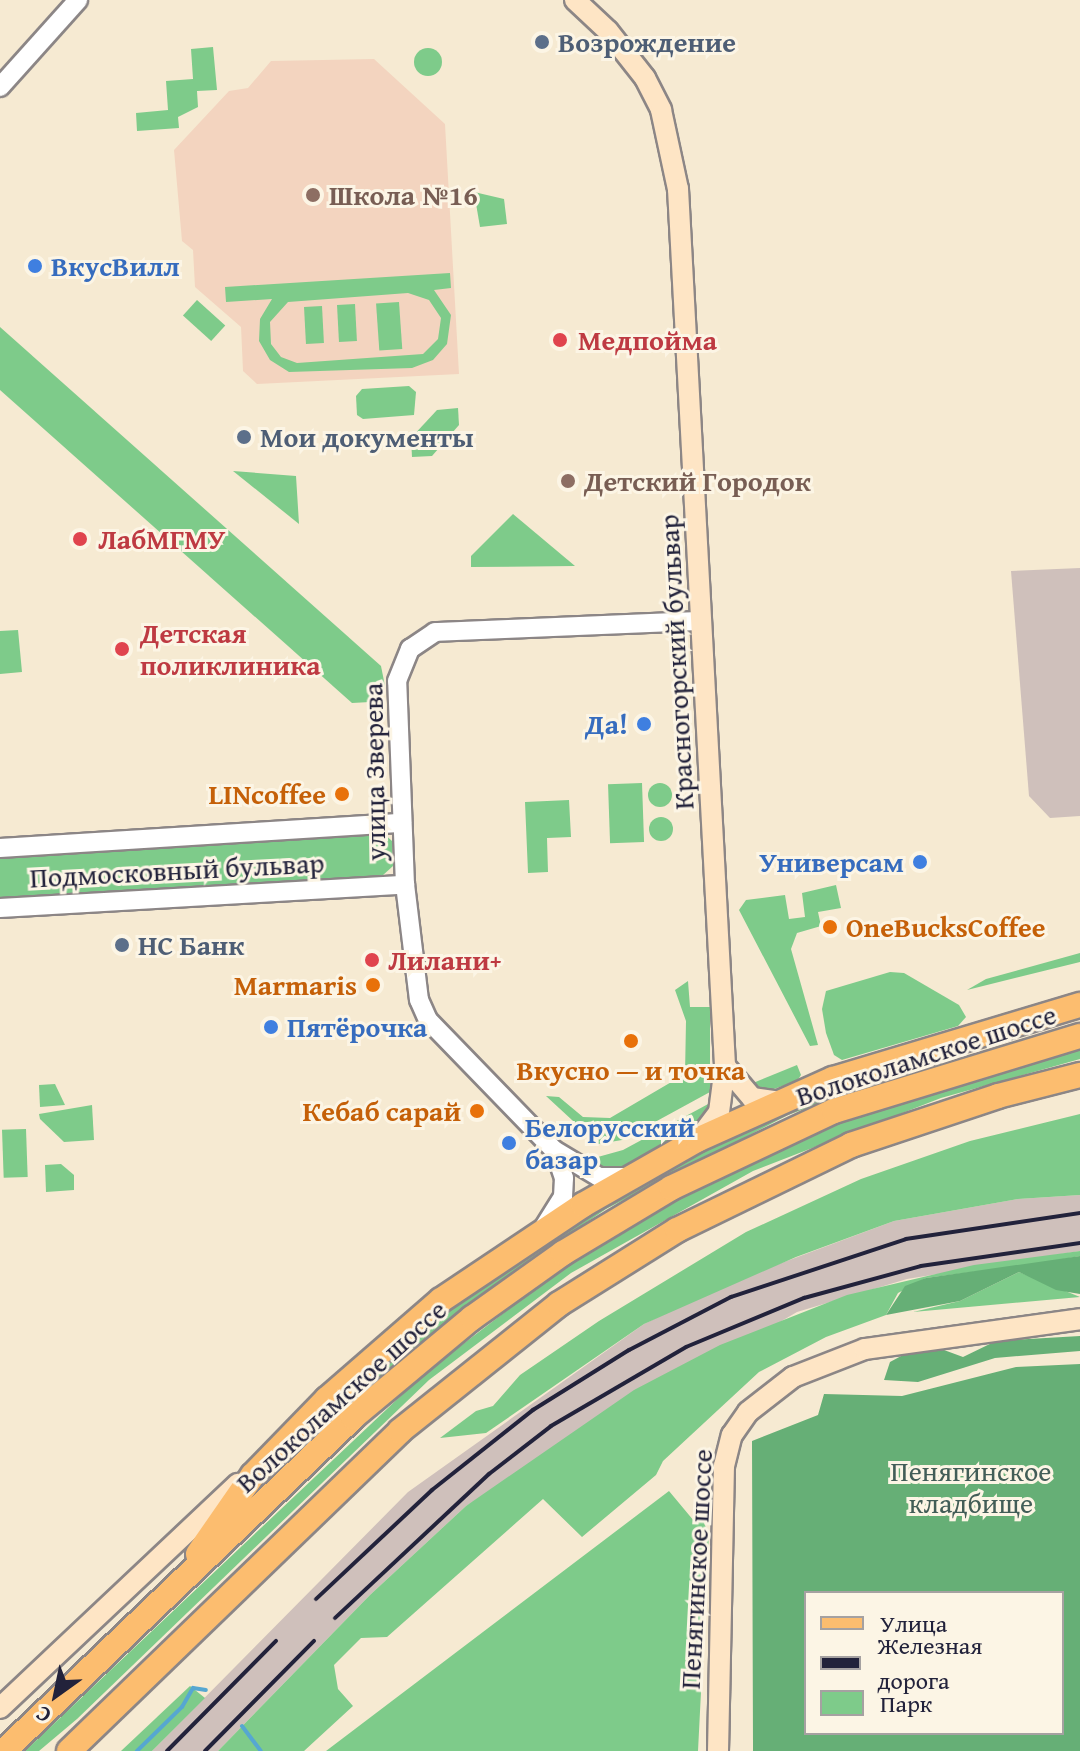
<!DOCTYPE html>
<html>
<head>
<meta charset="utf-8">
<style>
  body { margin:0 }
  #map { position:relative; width:1080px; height:1751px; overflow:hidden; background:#f6ead2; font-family:"Gentium Book Plus",serif }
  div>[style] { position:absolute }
  .built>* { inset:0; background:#f3d4bf }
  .industrial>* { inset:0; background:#cfc0bb }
  .green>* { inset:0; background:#7ecb8a; transform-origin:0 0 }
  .round { border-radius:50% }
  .forest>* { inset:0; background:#66af76 }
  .stream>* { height:4px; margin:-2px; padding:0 2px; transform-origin:2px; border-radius:2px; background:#56a7d1 }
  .roads { filter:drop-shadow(2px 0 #8c8686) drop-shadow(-2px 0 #8c8686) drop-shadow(0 2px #8c8686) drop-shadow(0 -2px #8c8686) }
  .tertiary>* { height:18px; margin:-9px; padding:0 9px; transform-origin:9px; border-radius:9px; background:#fff }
  .secondary>* { height:20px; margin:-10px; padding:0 10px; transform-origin:10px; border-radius:10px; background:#fee5c5 }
  .primary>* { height:24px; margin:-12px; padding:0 12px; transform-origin:12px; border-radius:12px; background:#fcbd6f }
  .rail>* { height:4px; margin:-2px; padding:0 2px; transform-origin:2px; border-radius:2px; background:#22223b }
  .dots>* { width:22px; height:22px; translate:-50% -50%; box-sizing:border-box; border:4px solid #fcf5e5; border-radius:50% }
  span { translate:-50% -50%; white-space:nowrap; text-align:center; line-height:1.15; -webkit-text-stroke:6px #fcf5e5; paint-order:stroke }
  .service-label { font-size:28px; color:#4e5e75; font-weight:700 }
  .left { translate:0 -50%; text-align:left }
  .education-label { font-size:28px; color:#785e54; font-weight:700 }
  .shop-label { font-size:28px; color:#366cbe; font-weight:700 }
  .right { translate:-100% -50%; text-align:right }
  .health-label { font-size:28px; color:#be3a42; font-weight:700 }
  .street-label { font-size:28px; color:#22223b }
  .food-label { font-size:28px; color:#c56008; font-weight:700 }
  .park-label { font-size:28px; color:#425d57 }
  .legend { position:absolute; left:804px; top:1591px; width:260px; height:144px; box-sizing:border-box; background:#fcf5e5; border:2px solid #a5a1a1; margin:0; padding:10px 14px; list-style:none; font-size:24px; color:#22223b }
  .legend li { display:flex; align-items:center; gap:16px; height:40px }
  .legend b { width:40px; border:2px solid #a5a1a1 }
  .north { position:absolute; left:16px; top:1655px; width:80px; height:80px; -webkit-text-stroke:6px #fcf5e5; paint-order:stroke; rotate:213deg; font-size:22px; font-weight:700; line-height:32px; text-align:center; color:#22223b }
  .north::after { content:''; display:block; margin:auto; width:28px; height:36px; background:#22223b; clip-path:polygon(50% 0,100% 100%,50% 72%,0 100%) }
</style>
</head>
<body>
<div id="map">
  <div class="built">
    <i style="clip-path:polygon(374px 59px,445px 124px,459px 374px,257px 384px,243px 371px,241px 327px,195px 287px,193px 250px,182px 241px,174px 150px,229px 91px,248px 88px,271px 61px)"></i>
  </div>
  <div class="industrial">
    <i style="clip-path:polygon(1080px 568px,1080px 816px,1050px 818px,1029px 796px,1011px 571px)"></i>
    <i style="clip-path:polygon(1080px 1195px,1080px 1251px,907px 1279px,797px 1312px,466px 1506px,370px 1595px,218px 1751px,152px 1751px,408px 1492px,644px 1324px,720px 1286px,894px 1221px,1018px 1199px)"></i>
  </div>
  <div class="green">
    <i style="clip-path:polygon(213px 47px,217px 90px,197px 91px,198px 107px,178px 117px,179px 128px,137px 131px,136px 113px,168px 110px,166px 81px,193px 79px,191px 49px)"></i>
    <i class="round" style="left:414px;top:48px;width:28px;height:28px"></i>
    <i style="clip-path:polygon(474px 192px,504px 199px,507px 224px,480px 227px)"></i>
    <i style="clip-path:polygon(evenodd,450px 273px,451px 288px,434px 290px,451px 315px,447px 344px,433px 360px,412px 368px,289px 372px,270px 360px,259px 341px,260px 319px,272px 299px,226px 302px,225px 287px,450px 273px,408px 293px,429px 300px,441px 318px,438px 339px,423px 354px,297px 363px,281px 357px,271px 344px,270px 322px,288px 302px,408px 293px)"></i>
    <i style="left:197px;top:300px;width:38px;height:21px;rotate:42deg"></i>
    <i style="left:399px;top:302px;width:47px;height:23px;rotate:86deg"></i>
    <i style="left:355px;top:304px;width:37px;height:18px;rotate:87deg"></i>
    <i style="left:322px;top:306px;width:37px;height:18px;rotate:87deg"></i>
    <i style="clip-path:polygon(0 327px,381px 666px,385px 686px,370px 702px,352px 703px,0 390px)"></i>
    <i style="clip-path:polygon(409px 386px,416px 392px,414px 415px,363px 419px,357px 415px,356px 396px,362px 389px)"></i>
    <i style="clip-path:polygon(458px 408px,459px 425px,432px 456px,412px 457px,411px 438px,437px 410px)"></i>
    <i style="clip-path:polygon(233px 471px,296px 476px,299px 524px)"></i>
    <i style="clip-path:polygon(513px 514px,575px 566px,471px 567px,471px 556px)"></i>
    <i style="clip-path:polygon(18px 630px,22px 672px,0 674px,0 631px)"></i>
    <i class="round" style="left:648px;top:783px;width:24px;height:24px"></i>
    <i style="left:642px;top:783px;width:59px;height:34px;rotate:88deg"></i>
    <i style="clip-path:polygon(569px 800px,571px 837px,547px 838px,548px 872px,528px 873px,525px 802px)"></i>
    <i class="round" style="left:649px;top:817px;width:24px;height:24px"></i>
    <i style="clip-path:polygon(382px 832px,392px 841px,393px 866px,382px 876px,0 898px,0 854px)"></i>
    <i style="clip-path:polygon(836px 885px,841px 908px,818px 912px,821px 926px,797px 933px,791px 949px,818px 1045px,810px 1046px,739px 910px,746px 900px,785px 895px,789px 919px,805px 917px,802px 893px)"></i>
    <i style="clip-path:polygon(1080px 953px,1080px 962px,967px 990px,986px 979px)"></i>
    <i style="clip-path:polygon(890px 972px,904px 973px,959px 1005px,966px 1017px,958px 1026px,842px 1060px,834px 1055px,826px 1033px,822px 1009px,826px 991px)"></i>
    <i style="clip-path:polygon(688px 981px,690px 1007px,710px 1007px,710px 1092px,622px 1140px,598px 1144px,546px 1096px,559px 1097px,583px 1117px,610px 1118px,685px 1074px,686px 1021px,675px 990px)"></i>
    <i style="clip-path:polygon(1080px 1049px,1080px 1059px,941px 1098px,753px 1171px,571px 1273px,429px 1380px,77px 1719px,39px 1751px,25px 1751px,425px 1373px,568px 1264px,678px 1198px,837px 1123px,940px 1088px)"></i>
    <i style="clip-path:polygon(948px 1056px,788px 1115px,606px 1209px,462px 1308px,239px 1508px,339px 1400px,457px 1300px,664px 1167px,849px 1081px)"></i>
    <i style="clip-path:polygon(797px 1065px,801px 1075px,797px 1081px,765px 1092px,748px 1085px)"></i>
    <i style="clip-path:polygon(55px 1084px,65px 1105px,40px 1107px,39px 1085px)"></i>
    <i style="clip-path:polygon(710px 1103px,698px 1127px,625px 1166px,609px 1169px,587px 1160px,623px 1150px)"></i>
    <i style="clip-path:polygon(92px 1105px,94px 1140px,64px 1142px,40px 1119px,39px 1114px)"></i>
    <i style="clip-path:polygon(1080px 1114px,1080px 1195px,1018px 1199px,894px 1221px,796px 1257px,644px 1324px,486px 1433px,440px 1438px,476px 1411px,493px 1406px,520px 1375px,599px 1321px,746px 1232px,861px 1179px,970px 1141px)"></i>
    <i style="left:26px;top:1129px;width:48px;height:24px;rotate:88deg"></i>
    <i style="clip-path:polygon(61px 1164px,74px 1175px,74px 1190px,46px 1192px,45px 1165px)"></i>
    <i style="clip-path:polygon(1080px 1251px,1080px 1256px,1042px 1263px,926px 1278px,898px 1293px,886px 1315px,826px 1337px,759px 1372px,663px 1461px,656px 1475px,582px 1537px,543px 1499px,387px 1637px,361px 1638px,334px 1665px,338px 1689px,353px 1706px,304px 1751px,218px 1751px,370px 1595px,466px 1506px,634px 1390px,720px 1345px,847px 1295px,974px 1265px)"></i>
    <i style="clip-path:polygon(1019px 1272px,1080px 1297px,913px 1312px,960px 1301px)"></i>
    <i style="clip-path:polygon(669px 1491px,694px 1521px,700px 1514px,709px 1534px,698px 1751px,326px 1751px)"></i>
    <i style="clip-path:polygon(190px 1686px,205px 1698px,152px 1751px,121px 1751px)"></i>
  </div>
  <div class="forest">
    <i style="clip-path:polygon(1080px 1256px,1080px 1294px,1056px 1290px,1019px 1272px,960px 1301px,886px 1315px,905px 1286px,926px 1278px)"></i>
    <i style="clip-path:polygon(1080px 1336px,1080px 1351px,995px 1358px,918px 1382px,884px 1380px,890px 1362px,903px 1355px,944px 1350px,963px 1357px,996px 1341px)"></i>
    <i style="clip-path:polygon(evenodd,1080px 1364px,1080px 1751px,753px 1751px,752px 1441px,818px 1415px,824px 1394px,902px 1396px,1016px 1367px,1080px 1364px,806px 1593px,1062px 1593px,1062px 1733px,806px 1733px,806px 1593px)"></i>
  </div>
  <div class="stream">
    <i style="left:242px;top:1726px;width:31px;rotate:53deg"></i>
    <i style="left:137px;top:1751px;width:63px;rotate:-44.4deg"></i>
    <i style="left:182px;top:1707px;width:22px;rotate:-60deg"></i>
    <i style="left:193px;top:1688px;width:13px;rotate:9deg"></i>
  </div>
  <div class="roads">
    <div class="tertiary">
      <i style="left:0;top:87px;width:117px;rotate:-48.1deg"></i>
      <i style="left:0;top:848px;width:403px;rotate:-3.6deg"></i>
      <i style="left:0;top:908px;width:406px;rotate:-3.3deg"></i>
      <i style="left:628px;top:1177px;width:29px;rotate:180deg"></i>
      <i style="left:599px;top:1177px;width:52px;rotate:-149deg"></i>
      <i style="left:554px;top:1150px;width:181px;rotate:-134.1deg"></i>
      <i style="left:428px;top:1020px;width:22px;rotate:-114deg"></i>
      <i style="left:419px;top:1000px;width:116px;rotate:-96.9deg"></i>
      <i style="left:405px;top:885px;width:204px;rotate:-92.2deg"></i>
      <i style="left:397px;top:681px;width:35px;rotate:-68deg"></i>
      <i style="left:410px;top:649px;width:30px;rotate:-34deg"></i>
      <i style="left:435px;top:632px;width:266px;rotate:-2.4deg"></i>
      <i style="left:544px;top:1227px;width:36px;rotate:-58deg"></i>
      <i style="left:563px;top:1197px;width:19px;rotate:-87deg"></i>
      <i style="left:564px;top:1178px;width:28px;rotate:-109deg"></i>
    </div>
    <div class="secondary">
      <i style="left:575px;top:0;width:45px;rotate:43.2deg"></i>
      <i style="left:608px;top:31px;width:60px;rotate:51.8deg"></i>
      <i style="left:645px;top:78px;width:36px;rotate:63deg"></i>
      <i style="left:661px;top:110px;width:81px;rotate:77.9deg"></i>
      <i style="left:678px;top:189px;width:878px;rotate:86.93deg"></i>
      <i style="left:725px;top:1066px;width:46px;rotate:97.4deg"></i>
      <i style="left:719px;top:1112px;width:31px;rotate:127deg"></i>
      <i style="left:725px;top:1066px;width:42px;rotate:49.8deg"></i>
      <i style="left:752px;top:1098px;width:27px;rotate:8deg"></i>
      <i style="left:0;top:1708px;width:327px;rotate:-43.3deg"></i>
      <i style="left:718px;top:1751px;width:285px;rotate:-88.8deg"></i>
      <i style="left:724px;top:1466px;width:32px;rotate:-76deg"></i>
      <i style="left:732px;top:1435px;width:28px;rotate:-55deg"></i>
      <i style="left:748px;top:1412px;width:57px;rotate:-37.9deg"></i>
      <i style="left:793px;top:1377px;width:77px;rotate:-21.3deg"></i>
      <i style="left:865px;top:1349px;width:217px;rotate:-7.9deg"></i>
    </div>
    <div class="primary">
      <i style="left:198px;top:1554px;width:96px;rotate:-55.2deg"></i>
      <i style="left:253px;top:1475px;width:106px;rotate:-45.8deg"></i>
      <i style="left:327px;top:1399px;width:151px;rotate:-41deg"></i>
      <i style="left:441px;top:1300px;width:171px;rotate:-33.8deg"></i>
      <i style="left:583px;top:1205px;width:131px;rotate:-29.7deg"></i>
      <i style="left:697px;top:1140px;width:149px;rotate:-24.2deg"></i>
      <i style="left:833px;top:1079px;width:258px;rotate:-16.7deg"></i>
      <i style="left:4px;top:1751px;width:483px;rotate:-43.7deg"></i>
      <i style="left:353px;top:1417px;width:155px;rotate:-39.8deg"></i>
      <i style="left:472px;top:1318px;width:112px;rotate:-35.5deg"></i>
      <i style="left:563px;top:1253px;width:126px;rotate:-31deg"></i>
      <i style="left:671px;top:1188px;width:180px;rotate:-25.3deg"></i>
      <i style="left:834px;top:1111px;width:257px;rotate:-17deg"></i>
      <i style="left:69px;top:1751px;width:460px;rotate:-44deg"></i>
      <i style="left:400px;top:1431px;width:203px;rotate:-38.6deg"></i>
      <i style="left:559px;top:1304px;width:139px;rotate:-32.1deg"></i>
      <i style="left:677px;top:1230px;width:194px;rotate:-26deg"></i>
      <i style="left:851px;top:1145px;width:155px;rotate:-18.4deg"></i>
      <i style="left:998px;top:1096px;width:85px;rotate:-14.4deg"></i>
    </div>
  </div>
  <div class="rail">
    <i style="left:316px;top:1599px;width:159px;rotate:-43.2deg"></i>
    <i style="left:432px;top:1490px;width:129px;rotate:-38.4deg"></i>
    <i style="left:533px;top:1410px;width:113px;rotate:-32deg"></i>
    <i style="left:629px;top:1350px;width:115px;rotate:-27.5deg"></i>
    <i style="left:731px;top:1297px;width:184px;rotate:-18.3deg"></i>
    <i style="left:906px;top:1239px;width:176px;rotate:-8.5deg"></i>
    <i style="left:335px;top:1618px;width:211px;rotate:-43.1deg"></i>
    <i style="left:489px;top:1474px;width:78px;rotate:-37.7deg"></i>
    <i style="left:551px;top:1426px;width:156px;rotate:-30.3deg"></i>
    <i style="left:686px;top:1347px;width:128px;rotate:-22.6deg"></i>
    <i style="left:804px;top:1298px;width:121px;rotate:-15.3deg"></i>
    <i style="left:921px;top:1266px;width:161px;rotate:-8.2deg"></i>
    <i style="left:167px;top:1751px;width:155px;rotate:-45.3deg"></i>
    <i style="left:205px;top:1751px;width:155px;rotate:-45.3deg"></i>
  </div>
  <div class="dots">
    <i style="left:542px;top:42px;background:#5c6f8a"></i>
    <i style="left:313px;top:195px;background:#8d6e63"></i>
    <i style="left:35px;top:266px;background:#3f7fe0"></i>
    <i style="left:560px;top:340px;background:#e0444e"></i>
    <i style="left:244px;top:437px;background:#5c6f8a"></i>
    <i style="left:568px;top:481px;background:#8d6e63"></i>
    <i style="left:80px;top:539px;background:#e0444e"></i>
    <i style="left:122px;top:649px;background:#e0444e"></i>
    <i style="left:644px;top:724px;background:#3f7fe0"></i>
    <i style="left:342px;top:794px;background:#e8710a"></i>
    <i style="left:920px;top:862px;background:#3f7fe0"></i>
    <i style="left:830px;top:927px;background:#e8710a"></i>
    <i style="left:122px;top:945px;background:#5c6f8a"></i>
    <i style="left:372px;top:960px;background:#e0444e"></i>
    <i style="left:373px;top:985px;background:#e8710a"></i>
    <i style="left:271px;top:1027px;background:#3f7fe0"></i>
    <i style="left:631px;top:1041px;background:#e8710a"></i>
    <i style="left:477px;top:1111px;background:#e8710a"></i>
    <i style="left:509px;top:1143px;background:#3f7fe0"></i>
  </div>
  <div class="service-label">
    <span class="left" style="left:558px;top:42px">Возрождение</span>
    <span class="left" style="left:260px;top:437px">Мои документы</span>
    <span class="left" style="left:138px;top:945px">НС Банк</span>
  </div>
  <div class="education-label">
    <span class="left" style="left:329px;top:195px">Школа №16</span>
    <span class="left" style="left:584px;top:481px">Детский Городок</span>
  </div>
  <div class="shop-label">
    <span class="left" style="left:51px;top:266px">ВкусВилл</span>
    <span class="right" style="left:628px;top:724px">Да!</span>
    <span class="right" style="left:904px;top:862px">Универсам</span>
    <span class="left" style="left:287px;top:1027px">Пятёрочка</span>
    <span class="left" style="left:525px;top:1143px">Белорусский<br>базар</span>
  </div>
  <div class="health-label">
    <span class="left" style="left:578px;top:340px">Медпойма</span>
    <span class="left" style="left:98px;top:539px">ЛабМГМУ</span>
    <span class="left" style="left:140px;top:649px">Детская<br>поликлиника</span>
    <span class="left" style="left:388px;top:960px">Лилани+</span>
  </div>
  <div class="street-label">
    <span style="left:676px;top:662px;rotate:-93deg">Красногорский бульвар</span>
    <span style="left:374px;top:772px;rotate:-91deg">улица Зверева</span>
    <span style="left:177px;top:870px;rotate:-3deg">Подмосковный бульвар</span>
    <span style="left:926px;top:1055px;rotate:-18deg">Волоколамское шоссе</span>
    <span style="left:341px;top:1396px;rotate:-42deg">Волоколамское шоссе</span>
    <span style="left:696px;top:1569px;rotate:-87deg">Пенягинское шоссе</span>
  </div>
  <div class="food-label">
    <span class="right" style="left:326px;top:794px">LINcoffee</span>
    <span class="left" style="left:846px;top:927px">OneBucksCoffee</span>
    <span class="right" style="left:357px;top:985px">Marmaris</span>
    <span style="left:631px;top:1070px">Вкусно — и точка</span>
    <span class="right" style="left:461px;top:1111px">Кебаб сарай</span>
  </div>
  <div class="park-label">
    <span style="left:971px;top:1487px">Пенягинское<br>кладбище</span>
  </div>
  <ul class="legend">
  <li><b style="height:10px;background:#fcbd6f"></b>Улица</li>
  <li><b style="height:10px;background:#22223b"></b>Железная дорога</li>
  <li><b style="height:22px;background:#7ecb8a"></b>Парк</li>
  </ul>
  <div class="north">С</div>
</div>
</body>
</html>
